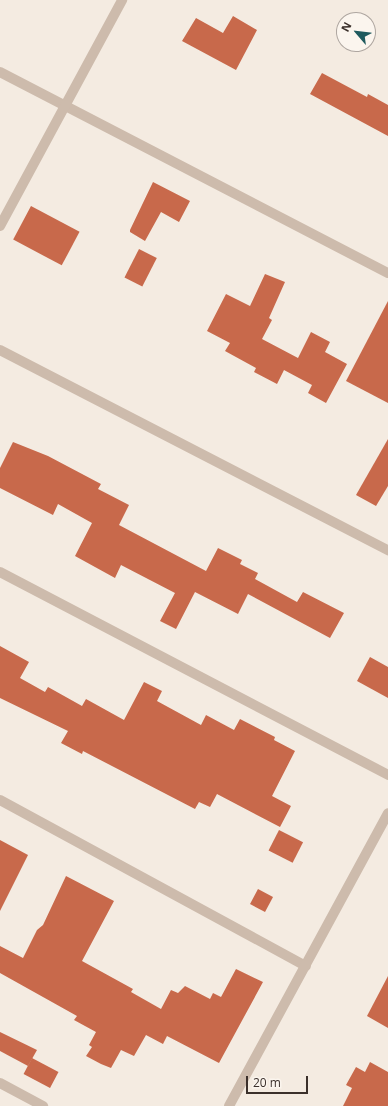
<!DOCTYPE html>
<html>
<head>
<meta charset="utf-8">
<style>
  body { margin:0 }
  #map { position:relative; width:388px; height:1106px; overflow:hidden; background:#f4ebe1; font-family:"Open Sans",sans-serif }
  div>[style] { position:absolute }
  .building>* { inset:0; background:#c8694b; transform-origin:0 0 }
  .minor>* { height:10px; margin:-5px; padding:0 5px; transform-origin:5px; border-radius:5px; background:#cdbbac }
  span { translate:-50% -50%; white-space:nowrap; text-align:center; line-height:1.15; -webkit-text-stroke:3.5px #fbf5ee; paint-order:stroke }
  .north { position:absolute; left:336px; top:12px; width:40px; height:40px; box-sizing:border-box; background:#fbf5ee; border:1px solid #aea6a0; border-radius:50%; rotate:298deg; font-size:11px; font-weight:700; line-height:16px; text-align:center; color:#3b302b }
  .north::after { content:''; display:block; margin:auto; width:14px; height:18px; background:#1f5a5e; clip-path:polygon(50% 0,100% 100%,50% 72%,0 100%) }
  .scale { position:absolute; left:246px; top:1076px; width:62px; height:18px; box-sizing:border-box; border:2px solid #3b302b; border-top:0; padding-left:5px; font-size:12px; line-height:14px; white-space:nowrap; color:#3b302b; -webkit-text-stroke:3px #fbf5ee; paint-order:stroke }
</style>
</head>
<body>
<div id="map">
  <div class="building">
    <i style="clip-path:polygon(233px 16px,257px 30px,236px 70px,182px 41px,196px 18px,223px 33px)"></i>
    <i style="clip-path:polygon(322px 73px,367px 97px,368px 94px,388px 105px,388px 136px,310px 94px)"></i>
    <i style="clip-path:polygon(153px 182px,190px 201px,179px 222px,161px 212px,145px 241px,130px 232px,130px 230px)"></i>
    <i style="left:31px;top:206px;width:55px;height:38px;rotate:28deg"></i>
    <i style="left:139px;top:249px;width:20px;height:32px;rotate:27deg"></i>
    <i style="clip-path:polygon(265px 274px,285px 282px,269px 318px,272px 320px,262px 339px,298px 358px,311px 332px,330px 342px,325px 352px,347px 364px,326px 403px,308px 393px,312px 385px,284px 370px,277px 384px,254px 372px,256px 368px,225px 351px,230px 343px,207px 331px,226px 294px,250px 306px)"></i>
    <i style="clip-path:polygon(388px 301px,388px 403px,346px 381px)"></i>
    <i style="clip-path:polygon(388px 439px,388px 486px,376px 506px,356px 495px)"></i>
    <i style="clip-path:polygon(13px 442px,48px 456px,101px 484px,98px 489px,129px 505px,119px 525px,206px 571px,218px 548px,242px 560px,240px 564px,258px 573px,255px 579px,297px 602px,303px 592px,344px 613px,330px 638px,248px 594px,238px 614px,195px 592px,176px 629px,160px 621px,175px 593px,121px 565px,115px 578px,75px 556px,92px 523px,58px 504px,53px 515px,0 488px,0 468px)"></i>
    <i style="clip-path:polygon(0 646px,29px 662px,20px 678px,45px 692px,48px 687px,82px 706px,86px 699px,124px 720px,144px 682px,162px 691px,157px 701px,201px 725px,206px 715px,234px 730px,240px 719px,275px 737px,274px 740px,295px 751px,272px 796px,291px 806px,280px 827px,217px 794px,210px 807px,199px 802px,195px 809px,83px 751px,82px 754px,61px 743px,68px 731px,0 698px)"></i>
    <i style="clip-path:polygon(370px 657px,388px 667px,388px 698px,357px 681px)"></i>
    <i style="left:279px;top:830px;width:27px;height:23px;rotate:27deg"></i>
    <i style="clip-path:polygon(0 840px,28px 855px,0 911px)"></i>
    <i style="clip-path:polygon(66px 876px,114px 901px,82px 961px,133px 989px,131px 992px,161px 1009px,171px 990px,178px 993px,185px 986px,210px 999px,213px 993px,221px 997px,236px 969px,263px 982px,219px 1063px,167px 1036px,163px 1044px,146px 1035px,134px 1056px,121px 1050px,111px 1068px,101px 1064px,86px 1056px,92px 1047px,89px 1045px,96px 1032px,74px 1020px,77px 1016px,0 973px,0 946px,23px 958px,37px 930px,43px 925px)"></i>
    <i style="left:258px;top:889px;width:17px;height:17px;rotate:28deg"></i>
    <i style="clip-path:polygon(388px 976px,388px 1028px,367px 1016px)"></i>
    <i style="clip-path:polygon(0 1032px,37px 1050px,28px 1066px,0 1051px)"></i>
    <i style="left:32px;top:1058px;width:30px;height:18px;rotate:28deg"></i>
    <i style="clip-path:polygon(370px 1062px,388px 1072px,388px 1106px,343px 1106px,352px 1088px,346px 1085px,356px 1067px,365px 1072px)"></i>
  </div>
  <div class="minor">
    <i style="left:0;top:72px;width:437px;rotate:27.4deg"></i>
    <i style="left:0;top:226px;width:257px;rotate:-61.6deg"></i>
    <i style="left:0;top:350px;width:437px;rotate:27.3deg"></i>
    <i style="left:0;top:572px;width:438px;rotate:27.6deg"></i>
    <i style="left:0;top:800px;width:348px;rotate:28.5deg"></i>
    <i style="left:0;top:1083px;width:49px;rotate:28.1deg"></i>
    <i style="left:229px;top:1106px;width:333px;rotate:-61.5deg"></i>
  </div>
  <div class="north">N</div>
  <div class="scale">20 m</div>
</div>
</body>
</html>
